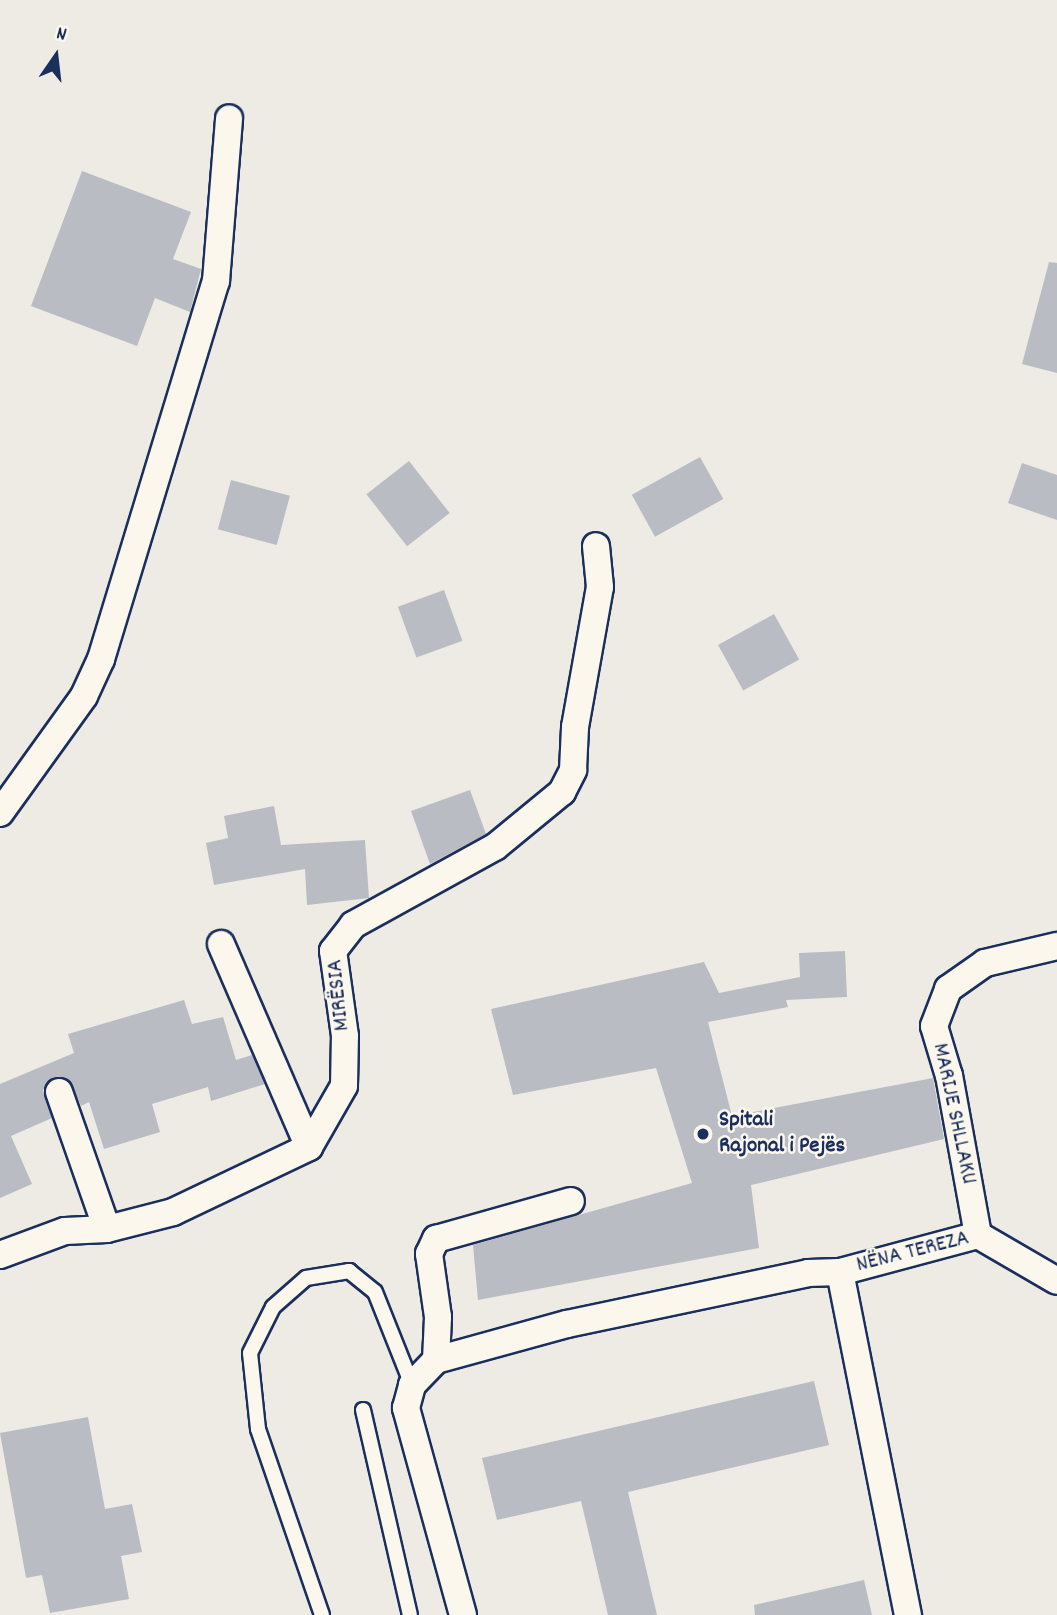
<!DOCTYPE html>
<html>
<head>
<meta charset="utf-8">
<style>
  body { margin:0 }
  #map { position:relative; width:1057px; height:1615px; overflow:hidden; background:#eeebe4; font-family:Dekko,sans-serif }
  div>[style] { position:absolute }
  .building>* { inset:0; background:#b9bcc3; transform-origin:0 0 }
  .roads { filter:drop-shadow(2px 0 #1b2f5e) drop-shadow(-2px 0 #1b2f5e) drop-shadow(0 2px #1b2f5e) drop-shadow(0 -2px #1b2f5e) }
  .service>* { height:14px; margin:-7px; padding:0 7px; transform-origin:7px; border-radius:7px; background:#fbf7ec }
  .minor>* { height:26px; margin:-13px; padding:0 13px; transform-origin:13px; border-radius:13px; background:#fbf7ec }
  .dots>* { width:19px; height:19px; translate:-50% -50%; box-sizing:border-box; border:4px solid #fbf7ec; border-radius:50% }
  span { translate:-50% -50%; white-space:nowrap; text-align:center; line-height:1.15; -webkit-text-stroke:5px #fbf7ec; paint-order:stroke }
  .street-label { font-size:23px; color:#1b2f5e }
  .poi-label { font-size:23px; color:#1b2f5e; font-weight:700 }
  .left { translate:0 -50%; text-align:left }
  .north { position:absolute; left:21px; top:21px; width:70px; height:70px; -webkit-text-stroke:5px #fbf7ec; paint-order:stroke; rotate:14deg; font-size:19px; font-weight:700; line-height:28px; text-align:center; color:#1b2f5e }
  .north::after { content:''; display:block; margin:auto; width:24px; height:32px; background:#1b2f5e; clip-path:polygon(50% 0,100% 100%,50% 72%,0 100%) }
</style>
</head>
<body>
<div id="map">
  <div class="building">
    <i style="clip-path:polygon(82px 171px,191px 212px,173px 259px,201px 269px,190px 312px,155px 298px,137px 346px,31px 306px)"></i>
    <i style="clip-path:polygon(1049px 262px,1057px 263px,1057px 373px,1022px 364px)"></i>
    <i style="left:700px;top:457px;width:48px;height:78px;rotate:61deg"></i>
    <i style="left:409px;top:461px;width:66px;height:54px;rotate:52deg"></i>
    <i style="clip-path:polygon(1022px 463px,1057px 475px,1057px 520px,1008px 503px)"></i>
    <i style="left:231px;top:480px;width:61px;height:51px;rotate:15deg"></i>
    <i style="left:444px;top:590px;width:54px;height:49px;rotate:70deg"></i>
    <i style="left:774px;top:614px;width:52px;height:64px;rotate:61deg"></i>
    <i style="clip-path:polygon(470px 790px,486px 834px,430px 864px,411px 811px)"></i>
    <i style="clip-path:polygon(274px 806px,281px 845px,365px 840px,369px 898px,307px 905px,305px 869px,214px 885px,206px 843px,228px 838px,224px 816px)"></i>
    <i style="clip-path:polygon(845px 951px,847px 997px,786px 1000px,788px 1007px,708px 1022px,732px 1116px,933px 1078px,944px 1139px,751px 1185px,759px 1248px,478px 1300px,473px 1245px,692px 1183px,656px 1068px,513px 1095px,491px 1009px,704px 962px,719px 993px,800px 977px,799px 953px)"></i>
    <i style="clip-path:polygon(184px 1000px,192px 1024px,223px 1017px,236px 1060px,252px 1055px,265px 1084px,211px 1101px,208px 1087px,152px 1104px,160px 1132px,104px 1149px,89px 1102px,81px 1106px,70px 1081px,53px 1077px,43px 1090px,52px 1118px,11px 1136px,32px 1184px,0 1198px,0 1084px,74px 1053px,68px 1034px)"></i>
    <i style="clip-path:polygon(814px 1381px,829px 1445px,628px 1492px,657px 1615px,608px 1615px,581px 1501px,497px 1520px,482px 1458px)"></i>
    <i style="clip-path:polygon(88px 1417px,105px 1509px,132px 1504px,142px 1552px,121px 1556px,129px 1599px,50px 1613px,42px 1575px,26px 1578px,0 1433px)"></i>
    <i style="clip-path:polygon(864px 1580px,872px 1615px,755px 1615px,754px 1605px)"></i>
  </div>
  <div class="roads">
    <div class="service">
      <i style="left:363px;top:1410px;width:210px;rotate:77.1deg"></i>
      <i style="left:322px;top:1615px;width:197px;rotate:-109deg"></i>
      <i style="left:258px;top:1429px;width:76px;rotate:-96deg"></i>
      <i style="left:250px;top:1353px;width:51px;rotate:-63.4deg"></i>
      <i style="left:273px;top:1307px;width:44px;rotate:-41.3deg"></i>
      <i style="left:306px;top:1278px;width:44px;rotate:-9.2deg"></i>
      <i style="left:349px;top:1271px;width:33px;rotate:39deg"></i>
      <i style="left:375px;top:1292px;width:100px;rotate:68.3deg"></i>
    </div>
    <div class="minor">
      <i style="left:0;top:813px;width:144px;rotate:-54.3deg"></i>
      <i style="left:84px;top:696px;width:41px;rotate:-65.3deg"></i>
      <i style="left:101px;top:659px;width:395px;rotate:-73.1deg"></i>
      <i style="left:216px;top:281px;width:163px;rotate:-85.4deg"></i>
      <i style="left:221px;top:944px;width:221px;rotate:66.6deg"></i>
      <i style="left:59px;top:1092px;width:145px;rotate:70.7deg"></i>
      <i style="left:978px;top:1235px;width:162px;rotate:-100.3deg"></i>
      <i style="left:949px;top:1076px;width:52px;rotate:-106.7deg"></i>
      <i style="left:934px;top:1026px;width:40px;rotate:-69deg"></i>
      <i style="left:948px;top:989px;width:45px;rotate:-35.1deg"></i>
      <i style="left:985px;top:963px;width:74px;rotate:-13.3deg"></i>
      <i style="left:0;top:1255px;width:69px;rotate:-20.3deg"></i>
      <i style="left:65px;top:1231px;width:42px;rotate:-2.7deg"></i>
      <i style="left:107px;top:1229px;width:68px;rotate:-14.4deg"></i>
      <i style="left:173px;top:1212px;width:151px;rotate:-25.5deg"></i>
      <i style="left:309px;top:1147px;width:70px;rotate:-60.2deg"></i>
      <i style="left:344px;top:1086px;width:50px;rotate:-88.9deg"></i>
      <i style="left:345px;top:1036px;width:86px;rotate:-98deg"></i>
      <i style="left:333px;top:951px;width:33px;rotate:-52deg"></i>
      <i style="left:353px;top:925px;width:162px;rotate:-28.8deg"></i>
      <i style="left:495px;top:847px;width:87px;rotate:-39.4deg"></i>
      <i style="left:562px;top:792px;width:25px;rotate:-63deg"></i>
      <i style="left:573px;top:770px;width:43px;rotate:-87.3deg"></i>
      <i style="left:575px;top:727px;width:142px;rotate:-79.9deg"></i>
      <i style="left:600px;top:587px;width:41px;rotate:-95.6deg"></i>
      <i style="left:840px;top:1272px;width:143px;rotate:-15deg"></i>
      <i style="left:978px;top:1235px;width:91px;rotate:30.2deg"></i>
      <i style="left:436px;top:1360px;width:43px;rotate:-87.3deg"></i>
      <i style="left:438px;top:1317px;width:64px;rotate:-98.1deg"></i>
      <i style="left:429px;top:1254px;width:17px;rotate:-65deg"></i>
      <i style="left:436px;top:1239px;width:140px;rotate:-15.7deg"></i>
      <i style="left:463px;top:1615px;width:215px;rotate:-105.4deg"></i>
      <i style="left:406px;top:1408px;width:24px;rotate:-75deg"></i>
      <i style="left:412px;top:1385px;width:35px;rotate:-46deg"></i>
      <i style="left:436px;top:1360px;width:136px;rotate:-15.4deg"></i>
      <i style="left:567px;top:1324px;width:246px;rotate:-11.9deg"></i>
      <i style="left:808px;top:1273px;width:32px;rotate:-2deg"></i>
      <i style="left:840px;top:1272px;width:350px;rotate:78.8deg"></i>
    </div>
  </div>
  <div class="dots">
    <i style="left:703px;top:1134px;background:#1b2f5e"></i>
  </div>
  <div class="street-label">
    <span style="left:340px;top:995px;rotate:-96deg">MIRËSIA</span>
    <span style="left:953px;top:1114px;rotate:78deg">MARIJE SHLLAKU</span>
    <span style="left:913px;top:1253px;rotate:-14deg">NËNA TEREZA</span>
  </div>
  <div class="poi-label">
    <span class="left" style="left:719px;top:1134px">Spitali<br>Rajonal i Pejës</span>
  </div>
  <div class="north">N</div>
</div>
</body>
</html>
